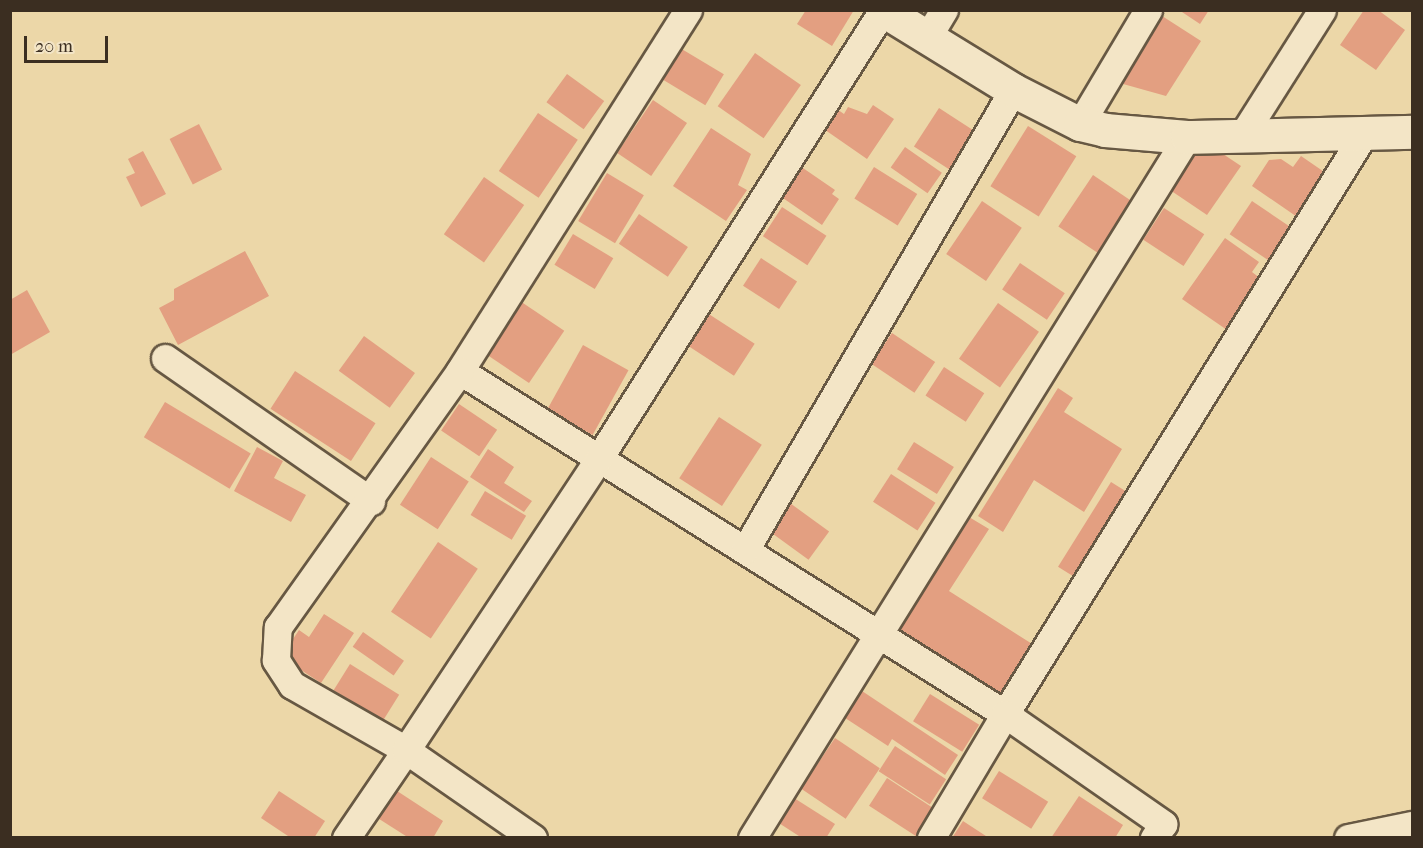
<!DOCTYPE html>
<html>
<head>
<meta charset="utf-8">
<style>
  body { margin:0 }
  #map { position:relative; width:1423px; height:848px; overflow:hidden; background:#ecd7a8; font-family:"IM FELL French Canon",serif }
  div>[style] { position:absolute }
  .building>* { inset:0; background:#e39f81; transform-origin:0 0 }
  .roads { filter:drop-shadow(2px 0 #675843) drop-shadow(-2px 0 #675843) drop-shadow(0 2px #675843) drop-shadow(0 -2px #675843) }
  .street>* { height:27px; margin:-13.5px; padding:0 13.5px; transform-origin:13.5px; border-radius:13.5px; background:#f3e5c6 }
  .secondary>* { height:33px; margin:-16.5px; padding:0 16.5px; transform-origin:16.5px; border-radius:16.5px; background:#f3e5c6 }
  span { translate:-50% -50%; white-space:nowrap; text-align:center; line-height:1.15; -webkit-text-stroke:5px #f3e5c6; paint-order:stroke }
  .frame { position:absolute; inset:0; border:12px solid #3b2e21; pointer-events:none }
  .scale { position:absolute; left:24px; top:36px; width:84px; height:27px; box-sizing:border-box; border:3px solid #3b2e21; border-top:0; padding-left:8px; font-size:18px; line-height:21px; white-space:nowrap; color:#3b2e21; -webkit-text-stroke:4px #f3e5c6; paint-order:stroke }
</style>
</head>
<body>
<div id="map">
  <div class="building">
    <i style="clip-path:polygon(806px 10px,854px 10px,832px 46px,797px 24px)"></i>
    <i style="clip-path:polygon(1179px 10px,1209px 10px,1200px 24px)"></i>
    <i style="clip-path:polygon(1364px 10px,1378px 10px,1405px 30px,1376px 70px,1340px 45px)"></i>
    <i style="clip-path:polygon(1159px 14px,1201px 41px,1166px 96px,1116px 82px)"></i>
    <i style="left:675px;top:45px;width:57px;height:36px;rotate:31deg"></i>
    <i style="left:755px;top:53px;width:56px;height:65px;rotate:35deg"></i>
    <i style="left:567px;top:74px;width:46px;height:35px;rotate:36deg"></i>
    <i style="left:653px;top:100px;width:41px;height:64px;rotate:34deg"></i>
    <i style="clip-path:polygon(831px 105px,844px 114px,848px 107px,867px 114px,873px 105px,894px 119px,867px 159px,818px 125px)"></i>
    <i style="left:939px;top:108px;width:45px;height:46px;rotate:33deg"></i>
    <i style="left:538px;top:113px;width:48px;height:70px;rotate:34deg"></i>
    <i style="left:199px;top:124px;width:51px;height:33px;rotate:63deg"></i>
    <i style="left:1028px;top:126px;width:57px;height:71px;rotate:32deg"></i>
    <i style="clip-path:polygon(711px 128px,751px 154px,738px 185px,747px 190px,726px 221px,673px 186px)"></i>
    <i style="left:905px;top:147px;width:45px;height:25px;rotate:35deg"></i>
    <i style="clip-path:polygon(143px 151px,166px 194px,141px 207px,126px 177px,135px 173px,128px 159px)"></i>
    <i style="clip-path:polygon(1193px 152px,1220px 152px,1241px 166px,1207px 215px,1170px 190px,1177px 167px)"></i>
    <i style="clip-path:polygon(1301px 156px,1333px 178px,1303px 221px,1252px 186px,1269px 160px,1281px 159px,1293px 167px)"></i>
    <i style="clip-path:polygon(800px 166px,835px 190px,832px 194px,839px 199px,822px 225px,780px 196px)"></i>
    <i style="left:874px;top:167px;width:51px;height:37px;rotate:32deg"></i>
    <i style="left:607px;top:173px;width:43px;height:56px;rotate:31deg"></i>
    <i style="left:1093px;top:175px;width:50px;height:62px;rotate:34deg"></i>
    <i style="left:484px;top:177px;width:49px;height:70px;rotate:35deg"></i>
    <i style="left:982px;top:201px;width:48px;height:64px;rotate:34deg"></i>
    <i style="left:1252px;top:201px;width:53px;height:40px;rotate:34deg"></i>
    <i style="left:782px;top:207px;width:53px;height:35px;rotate:33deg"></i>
    <i style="left:1164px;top:208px;width:48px;height:38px;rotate:33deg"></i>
    <i style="left:639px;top:214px;width:59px;height:36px;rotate:34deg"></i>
    <i style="left:573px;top:234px;width:47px;height:36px;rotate:31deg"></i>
    <i style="clip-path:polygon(1225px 238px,1259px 262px,1252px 272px,1265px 282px,1230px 332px,1182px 299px)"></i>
    <i style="clip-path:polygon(245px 251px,269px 296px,178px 345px,159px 308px,174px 300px,174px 289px)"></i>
    <i style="left:761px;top:258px;width:43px;height:33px;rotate:33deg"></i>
    <i style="left:1020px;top:263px;width:54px;height:32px;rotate:34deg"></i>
    <i style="clip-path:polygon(27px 290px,50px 332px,10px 355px,10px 300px)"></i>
    <i style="left:517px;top:299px;width:57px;height:63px;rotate:34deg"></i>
    <i style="left:998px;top:303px;width:50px;height:68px;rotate:35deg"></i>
    <i style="left:701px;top:309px;width:64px;height:38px;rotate:33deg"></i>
    <i style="left:892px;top:333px;width:52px;height:37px;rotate:34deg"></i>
    <i style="left:364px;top:336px;width:63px;height:43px;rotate:36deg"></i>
    <i style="left:583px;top:345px;width:52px;height:74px;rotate:29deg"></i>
    <i style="left:944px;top:367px;width:48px;height:34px;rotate:33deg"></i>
    <i style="left:295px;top:371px;width:96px;height:45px;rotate:33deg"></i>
    <i style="clip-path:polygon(1058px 388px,1073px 398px,1064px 412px,1122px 449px,1084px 512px,1034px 480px,1003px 532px,978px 516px)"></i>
    <i style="left:165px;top:402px;width:100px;height:41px;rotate:31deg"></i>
    <i style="left:459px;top:404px;width:46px;height:32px;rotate:34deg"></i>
    <i style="left:719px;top:417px;width:51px;height:73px;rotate:33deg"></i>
    <i style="left:914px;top:442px;width:47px;height:32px;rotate:32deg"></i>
    <i style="clip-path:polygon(257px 447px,283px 461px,274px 478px,306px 495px,291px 522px,234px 491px)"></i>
    <i style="clip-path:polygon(488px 449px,514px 467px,504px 483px,532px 501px,524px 512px,470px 477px)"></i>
    <i style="left:431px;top:457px;width:45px;height:57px;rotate:33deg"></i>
    <i style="left:891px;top:474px;width:53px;height:33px;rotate:33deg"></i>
    <i style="left:1111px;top:482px;width:26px;height:100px;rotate:32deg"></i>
    <i style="left:485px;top:491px;width:48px;height:28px;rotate:31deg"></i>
    <i style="left:783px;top:498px;width:57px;height:35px;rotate:36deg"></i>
    <i style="clip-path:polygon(959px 511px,989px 529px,949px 591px,1037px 647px,1005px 696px,889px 622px)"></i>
    <i style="left:438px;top:542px;width:48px;height:84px;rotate:34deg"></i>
    <i style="clip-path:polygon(324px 614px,354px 633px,321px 683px,281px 657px,299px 630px,309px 637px)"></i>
    <i style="left:363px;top:632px;width:50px;height:18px;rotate:35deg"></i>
    <i style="left:350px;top:664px;width:58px;height:31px;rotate:32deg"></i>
    <i style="clip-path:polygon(856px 687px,958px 755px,945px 775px,892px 739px,888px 746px,839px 714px)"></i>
    <i style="left:930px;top:694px;width:58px;height:32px;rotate:32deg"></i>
    <i style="left:835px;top:738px;width:54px;height:61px;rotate:34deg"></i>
    <i style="left:895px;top:746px;width:61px;height:30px;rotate:33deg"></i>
    <i style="left:999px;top:771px;width:58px;height:32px;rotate:32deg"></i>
    <i style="left:887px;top:778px;width:59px;height:33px;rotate:33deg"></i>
    <i style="clip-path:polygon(394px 789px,443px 821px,433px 838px,409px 838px,376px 817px)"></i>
    <i style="clip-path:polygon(279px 791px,325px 821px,314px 838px,291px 838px,261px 818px)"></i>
    <i style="clip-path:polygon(783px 791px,835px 824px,826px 838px,802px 838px,768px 816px)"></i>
    <i style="clip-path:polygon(1079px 796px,1123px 825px,1115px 838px,1051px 838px)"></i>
    <i style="clip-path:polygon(963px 821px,989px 838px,952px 838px)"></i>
  </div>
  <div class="roads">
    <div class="street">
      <i style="left:688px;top:10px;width:427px;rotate:122.3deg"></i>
      <i style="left:460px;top:371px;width:644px;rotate:32.18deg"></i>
      <i style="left:1005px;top:714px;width:684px;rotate:-58.26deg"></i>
      <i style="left:927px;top:38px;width:33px;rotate:-59deg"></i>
      <i style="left:1080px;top:124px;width:133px;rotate:-59.2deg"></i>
      <i style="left:1242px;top:136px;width:149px;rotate:-57.6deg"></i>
      <i style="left:165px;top:358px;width:251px;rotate:34.8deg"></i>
      <i style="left:745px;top:550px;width:532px;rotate:-59.77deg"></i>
      <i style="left:346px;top:838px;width:107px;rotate:-55.7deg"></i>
      <i style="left:406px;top:750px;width:131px;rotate:-150.3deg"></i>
      <i style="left:292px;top:685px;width:30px;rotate:-123deg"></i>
      <i style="left:276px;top:660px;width:33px;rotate:-87deg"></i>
      <i style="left:278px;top:627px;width:314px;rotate:-54.6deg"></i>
      <i style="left:533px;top:838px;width:155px;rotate:-145.3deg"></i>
      <i style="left:406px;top:750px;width:350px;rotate:-56.5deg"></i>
      <i style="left:599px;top:458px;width:530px;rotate:-57.63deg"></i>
      <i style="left:752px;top:838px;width:825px;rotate:-58.18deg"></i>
      <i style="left:931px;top:838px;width:144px;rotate:-59.2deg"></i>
      <i style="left:1005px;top:714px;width:193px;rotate:34.8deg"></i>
      <i style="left:1163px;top:824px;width:17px;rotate:123deg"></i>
      <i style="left:1348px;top:838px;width:65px;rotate:-11.5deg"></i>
    </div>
    <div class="secondary">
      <i style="left:883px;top:10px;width:153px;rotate:31.6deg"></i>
      <i style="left:1013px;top:90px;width:75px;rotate:26.9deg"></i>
      <i style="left:1080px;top:124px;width:26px;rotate:13deg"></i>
      <i style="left:1105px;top:130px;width:82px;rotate:4.9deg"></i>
      <i style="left:1187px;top:137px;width:225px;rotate:-1.3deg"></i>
    </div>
  </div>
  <div class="frame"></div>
  <div class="scale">20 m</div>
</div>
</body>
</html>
